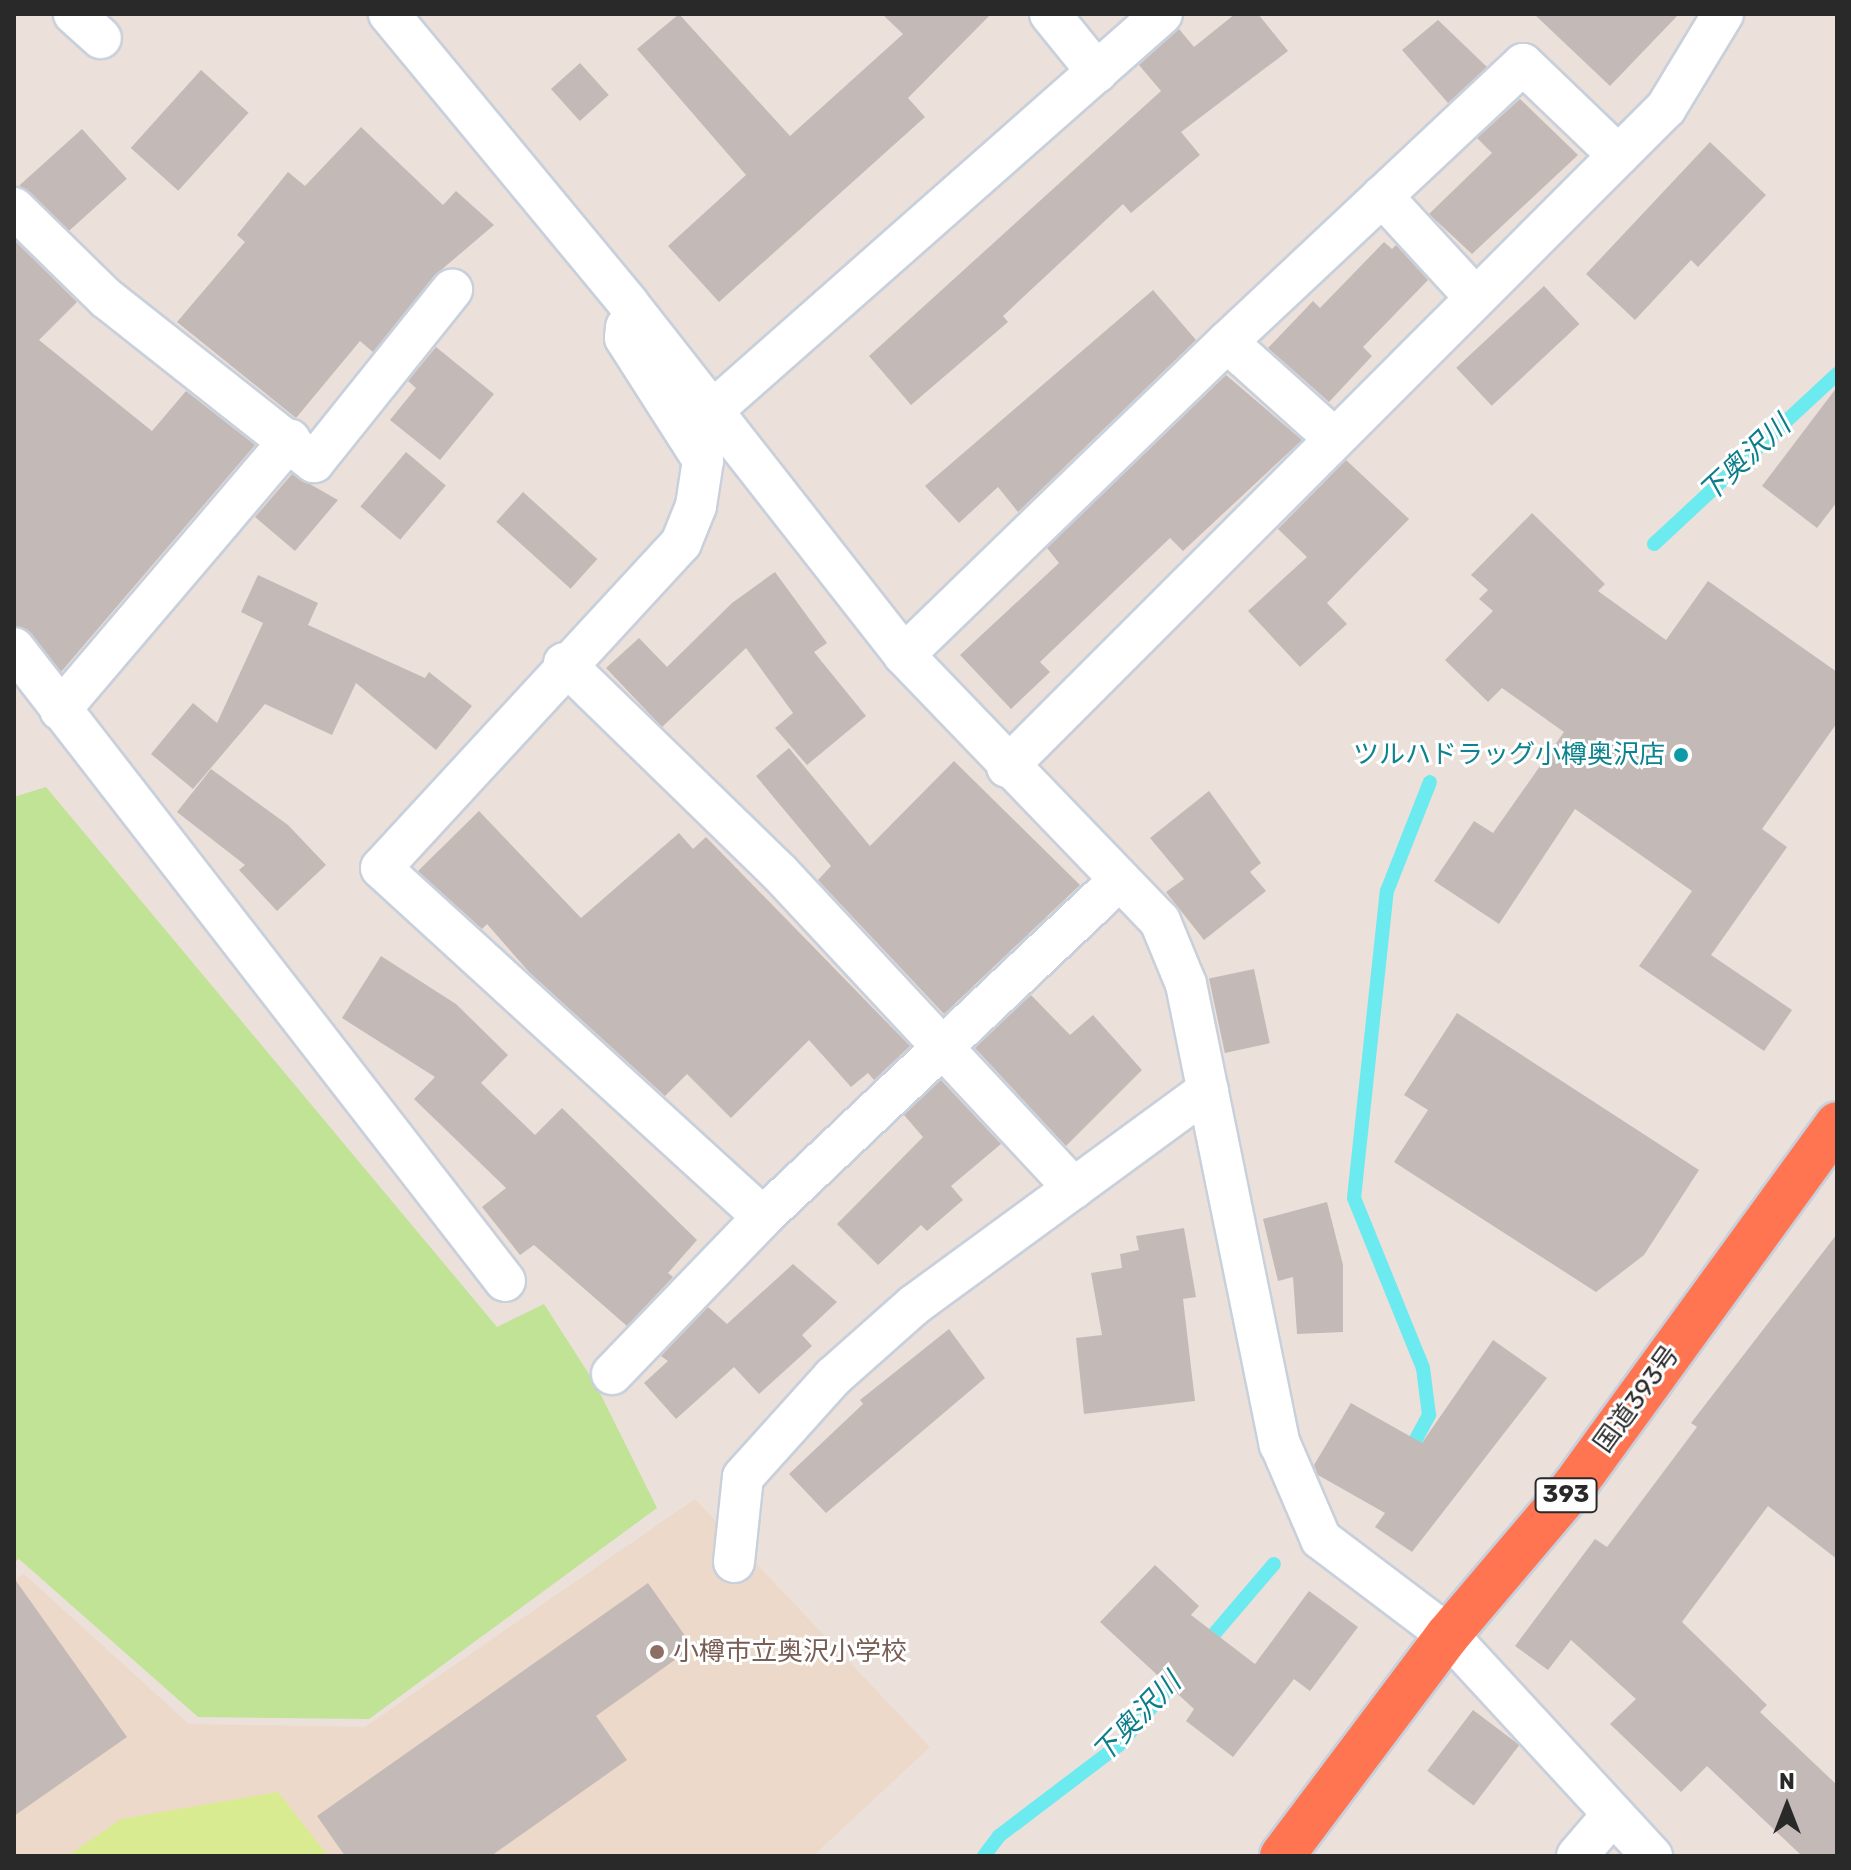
<!DOCTYPE html>
<html>
<head>
<meta charset="utf-8">
<style>
  body { margin:0 }
  #map { position:relative; width:1851px; height:1870px; overflow:hidden; background:#ebe0da; font-family:Rubik,"Noto Sans JP",sans-serif }
  div>[style] { position:absolute }
  .education>* { inset:0; background:#edd9c9 }
  .green>* { inset:0; background:#c1e395 }
  .pitch>* { inset:0; background:#d9eb90 }
  .stream>* { height:14px; margin:-7px; padding:0 7px; transform-origin:7px; border-radius:7px; background:#6beaef }
  .building>* { inset:0; background:#c3bab7; transform-origin:0 0 }
  .roads { filter:drop-shadow(2px 0 #c8d0db) drop-shadow(-2px 0 #c8d0db) drop-shadow(0 2px #c8d0db) drop-shadow(0 -2px #c8d0db) }
  .street>* { height:40px; margin:-20px; padding:0 20px; transform-origin:20px; border-radius:20px; background:#fff }
  .highway>* { height:44px; margin:-22px; padding:0 22px; transform-origin:22px; border-radius:22px; background:#ff7551 }
  .dots>* { width:22px; height:22px; translate:-50% -50%; box-sizing:border-box; border:4px solid #fff; border-radius:50% }
  span { translate:-50% -50%; white-space:nowrap; text-align:center; line-height:1.15; -webkit-text-stroke:6px #fff; paint-order:stroke }
  .shield-label span { padding:2px 6px; background:#fff; border:2px solid; border-radius:6px; -webkit-text-stroke-width:0 }
  .shield-label { font-size:24px; color:#292929; font-weight:700 }
  .culture-label { font-size:26px; color:#0d838f }
  .right { translate:-100% -50%; text-align:right }
  .street-label { font-size:26px; color:#292929 }
  .education-label { font-size:26px; color:#785e54 }
  .left { translate:0 -50%; text-align:left }
  .water-label { font-size:28px; color:#0c7d8b; font-style:italic }
  .frame { position:absolute; inset:0; border:16px solid #292929; pointer-events:none }
  .north { position:absolute; left:1747px; top:1766px; width:80px; height:80px; -webkit-text-stroke:6px #fff; paint-order:stroke; rotate:0deg; font-size:22px; font-weight:700; line-height:32px; text-align:center; color:#292929 }
  .north::after { content:''; display:block; margin:auto; width:28px; height:36px; background:#292929; clip-path:polygon(50% 0,100% 100%,50% 72%,0 100%) }
</style>
</head>
<body>
<div id="map">
  <div class="education">
    <i style="clip-path:polygon(695px 1499px,930px 1747px,813px 1856px,14px 1856px,14px 1580px,24px 1574px,189px 1724px,365px 1727px)"></i>
  </div>
  <div class="green">
    <i style="clip-path:polygon(46px 787px,497px 1327px,544px 1304px,596px 1385px,657px 1508px,369px 1719px,198px 1717px,19px 1559px,14px 1562px,14px 797px)"></i>
  </div>
  <div class="pitch">
    <i style="clip-path:polygon(278px 1792px,328px 1856px,68px 1856px,121px 1819px)"></i>
  </div>
  <div class="stream">
    <i style="left:1654px;top:544px;width:250px;rotate:-42.9deg"></i>
    <i style="left:1407px;top:1456px;width:47px;rotate:-61.8deg"></i>
    <i style="left:1429px;top:1415px;width:47px;rotate:-97.3deg"></i>
    <i style="left:1423px;top:1368px;width:183px;rotate:-112.1deg"></i>
    <i style="left:1354px;top:1198px;width:309px;rotate:-83.9deg"></i>
    <i style="left:1387px;top:891px;width:117px;rotate:-68.5deg"></i>
    <i style="left:1203px;top:1647px;width:109px;rotate:-49.5deg"></i>
    <i style="left:984px;top:1856px;width:25px;rotate:-53deg"></i>
    <i style="left:999px;top:1836px;width:151px;rotate:-37.2deg"></i>
    <i style="left:1119px;top:1745px;width:96px;rotate:-49.2deg"></i>
  </div>
  <div class="building">
    <i style="clip-path:polygon(679px 14px,790px 136px,903px 34px,882px 14px,991px 14px,908px 98px,925px 117px,719px 302px,668px 246px,746px 175px,637px 49px)"></i>
    <i style="clip-path:polygon(1235px 14px,1258px 14px,1288px 51px,1181px 132px,1200px 155px,1131px 213px,1123px 204px,1003px 316px,1008px 322px,911px 405px,869px 356px,1161px 91px,1139px 65px,1179px 29px,1194px 47px)"></i>
    <i style="clip-path:polygon(1534px 14px,1679px 14px,1610px 86px)"></i>
    <i style="clip-path:polygon(1438px 20px,1487px 67px,1448px 103px,1402px 50px)"></i>
    <i style="left:580px;top:63px;width:43px;height:39px;rotate:48deg"></i>
    <i style="left:201px;top:70px;width:64px;height:105px;rotate:42deg"></i>
    <i style="clip-path:polygon(1520px 99px,1578px 155px,1472px 254px,1429px 214px,1492px 153px,1477px 138px)"></i>
    <i style="clip-path:polygon(361px 127px,443px 205px,456px 191px,494px 225px,434px 276px,373px 352px,360px 341px,296px 418px,177px 322px,245px 242px,237px 235px,288px 172px,305px 186px)"></i>
    <i style="left:82px;top:129px;width:67px;height:84px;rotate:48deg"></i>
    <i style="clip-path:polygon(1710px 142px,1766px 195px,1698px 267px,1691px 260px,1635px 320px,1586px 274px)"></i>
    <i style="clip-path:polygon(14px 240px,77px 302px,39px 340px,152px 431px,186px 391px,255px 445px,61px 672px,32px 634px,14px 626px)"></i>
    <i style="clip-path:polygon(1384px 242px,1392px 249px,1396px 245px,1428px 280px,1363px 347px,1372px 356px,1329px 402px,1268px 348px,1313px 301px,1320px 308px)"></i>
    <i style="left:1544px;top:286px;width:52px;height:120px;rotate:47deg"></i>
    <i style="clip-path:polygon(1153px 290px,1196px 340px,1018px 512px,998px 487px,959px 523px,925px 486px)"></i>
    <i style="clip-path:polygon(436px 347px,494px 394px,440px 460px,390px 420px,416px 388px,408px 381px)"></i>
    <i style="clip-path:polygon(1226px 375px,1302px 440px,1183px 551px,1170px 538px,1040px 662px,1050px 672px,1011px 709px,960px 655px,1059px 563px,1047px 548px)"></i>
    <i style="clip-path:polygon(1837px 387px,1837px 502px,1817px 528px,1762px 486px)"></i>
    <i style="left:406px;top:452px;width:52px;height:71px;rotate:40deg"></i>
    <i style="clip-path:polygon(1346px 460px,1409px 519px,1327px 603px,1347px 624px,1300px 667px,1248px 611px,1307px 557px,1278px 529px)"></i>
    <i style="clip-path:polygon(292px 474px,338px 500px,295px 551px,255px 517px)"></i>
    <i style="left:523px;top:492px;width:100px;height:40px;rotate:42deg"></i>
    <i style="clip-path:polygon(1532px 513px,1605px 584px,1598px 591px,1666px 640px,1708px 581px,1837px 672px,1837px 723px,1762px 829px,1787px 847px,1711px 955px,1792px 1010px,1764px 1051px,1639px 966px,1692px 891px,1575px 809px,1499px 924px,1434px 881px,1474px 821px,1493px 833px,1564px 732px,1502px 688px,1488px 702px,1445px 660px,1493px 611px,1479px 599px,1488px 590px,1471px 575px)"></i>
    <i style="clip-path:polygon(775px 572px,827px 643px,814px 652px,866px 716px,807px 765px,775px 728px,793px 713px,746px 648px,662px 727px,606px 668px,639px 638px,667px 667px,732px 603px)"></i>
    <i style="clip-path:polygon(258px 575px,318px 603px,308px 625px,425px 678px,429px 672px,472px 706px,436px 750px,356px 683px,332px 735px,265px 704px,193px 789px,151px 754px,193px 703px,217px 723px,263px 623px,241px 612px)"></i>
    <i style="clip-path:polygon(789px 748px,870px 846px,954px 761px,1080px 885px,944px 1014px,818px 880px,831px 866px,756px 776px)"></i>
    <i style="clip-path:polygon(211px 769px,288px 825px,326px 865px,277px 911px,239px 870px,245px 865px,177px 812px)"></i>
    <i style="clip-path:polygon(1209px 791px,1261px 863px,1250px 872px,1266px 891px,1204px 940px,1166px 892px,1184px 879px,1150px 838px)"></i>
    <i style="clip-path:polygon(479px 811px,581px 918px,679px 833px,693px 849px,706px 837px,910px 1046px,874px 1080px,868px 1073px,851px 1087px,809px 1040px,731px 1118px,687px 1074px,665px 1096px,529px 972px,487px 924px,482px 929px,418px 871px)"></i>
    <i style="clip-path:polygon(381px 956px,456px 1004px,508px 1055px,481px 1083px,535px 1135px,562px 1108px,697px 1240px,668px 1273px,673px 1277px,627px 1326px,534px 1245px,520px 1255px,482px 1207px,506px 1188px,414px 1099px,435px 1077px,342px 1018px)"></i>
    <i style="left:1254px;top:969px;width:76px;height:46px;rotate:78deg"></i>
    <i style="clip-path:polygon(1031px 995px,1070px 1035px,1093px 1015px,1142px 1070px,1066px 1146px,975px 1048px)"></i>
    <i style="clip-path:polygon(1457px 1013px,1699px 1170px,1644px 1255px,1596px 1292px,1394px 1162px,1428px 1110px,1404px 1095px)"></i>
    <i style="clip-path:polygon(941px 1080px,1001px 1144px,951px 1186px,963px 1200px,927px 1231px,921px 1225px,878px 1265px,837px 1224px,923px 1137px,904px 1115px)"></i>
    <i style="clip-path:polygon(1327px 1202px,1343px 1265px,1343px 1332px,1297px 1334px,1293px 1277px,1278px 1281px,1263px 1219px)"></i>
    <i style="clip-path:polygon(1184px 1228px,1196px 1297px,1183px 1299px,1195px 1401px,1084px 1414px,1076px 1338px,1102px 1335px,1091px 1273px,1122px 1268px,1120px 1254px,1139px 1250px,1136px 1236px)"></i>
    <i style="clip-path:polygon(1837px 1234px,1837px 1559px,1768px 1506px,1682px 1622px,1767px 1705px,1760px 1712px,1837px 1785px,1837px 1856px,1802px 1856px,1707px 1766px,1681px 1792px,1610px 1724px,1636px 1699px,1571px 1640px,1548px 1670px,1515px 1646px,1595px 1539px,1607px 1547px,1697px 1427px,1691px 1423px)"></i>
    <i style="clip-path:polygon(793px 1264px,837px 1302px,802px 1335px,812px 1346px,759px 1394px,734px 1367px,676px 1419px,644px 1383px,668px 1361px,661px 1356px,708px 1307px,727px 1324px)"></i>
    <i style="clip-path:polygon(949px 1329px,985px 1378px,826px 1513px,789px 1474px,863px 1404px,860px 1400px)"></i>
    <i style="clip-path:polygon(1493px 1340px,1547px 1378px,1412px 1552px,1375px 1527px,1385px 1513px,1318px 1475px,1314px 1465px,1351px 1403px,1422px 1443px)"></i>
    <i style="clip-path:polygon(1155px 1565px,1199px 1606px,1191px 1615px,1255px 1664px,1309px 1591px,1358px 1627px,1310px 1691px,1294px 1679px,1233px 1757px,1186px 1721px,1194px 1709px,1100px 1622px)"></i>
    <i style="clip-path:polygon(14px 1578px,127px 1737px,14px 1816px)"></i>
    <i style="clip-path:polygon(648px 1583px,693px 1647px,596px 1716px,627px 1760px,491px 1856px,345px 1856px,317px 1816px)"></i>
    <i style="left:1473px;top:1710px;width:58px;height:76px;rotate:37deg"></i>
  </div>
  <div class="roads">
    <div class="street">
      <i style="left:74px;top:14px;width:36px;rotate:42deg"></i>
      <i style="left:389px;top:14px;width:375px;rotate:50.4deg"></i>
      <i style="left:628px;top:303px;width:447px;rotate:51.9deg"></i>
      <i style="left:904px;top:655px;width:369px;rotate:46.1deg"></i>
      <i style="left:1160px;top:921px;width:68px;rotate:67.6deg"></i>
      <i style="left:1186px;top:984px;width:470px;rotate:78.5deg"></i>
      <i style="left:1280px;top:1444px;width:103px;rotate:66.7deg"></i>
      <i style="left:1321px;top:1539px;width:159px;rotate:37.1deg"></i>
      <i style="left:1448px;top:1635px;width:301px;rotate:47.3deg"></i>
      <i style="left:1050px;top:14px;width:75px;rotate:51deg"></i>
      <i style="left:1382px;top:196px;width:137px;rotate:47.4deg"></i>
      <i style="left:14px;top:208px;width:129px;rotate:44.4deg"></i>
      <i style="left:106px;top:298px;width:265px;rotate:38.3deg"></i>
      <i style="left:314px;top:462px;width:221px;rotate:-51.3deg"></i>
      <i style="left:626px;top:327px;width:11px;rotate:95deg"></i>
      <i style="left:625px;top:338px;width:145px;rotate:57.4deg"></i>
      <i style="left:703px;top:460px;width:47px;rotate:98.7deg"></i>
      <i style="left:696px;top:506px;width:40px;rotate:112deg"></i>
      <i style="left:681px;top:543px;width:442px;rotate:132.7deg"></i>
      <i style="left:381px;top:868px;width:517px;rotate:42.42deg"></i>
      <i style="left:1227px;top:342px;width:406px;rotate:-43.2deg"></i>
      <i style="left:1523px;top:64px;width:132px;rotate:43.8deg"></i>
      <i style="left:712px;top:411px;width:600px;rotate:-41.42deg"></i>
      <i style="left:14px;top:648px;width:801px;rotate:52.2deg"></i>
      <i style="left:904px;top:655px;width:450px;rotate:-44.1deg"></i>
      <i style="left:1227px;top:342px;width:142px;rotate:41.9deg"></i>
      <i style="left:564px;top:663px;width:301px;rotate:44.2deg"></i>
      <i style="left:780px;top:873px;width:431px;rotate:47deg"></i>
      <i style="left:60px;top:710px;width:355px;rotate:-49.6deg"></i>
      <i style="left:1007px;top:767px;width:932px;rotate:-45deg"></i>
      <i style="left:1666px;top:108px;width:110px;rotate:-58.8deg"></i>
      <i style="left:612px;top:1374px;width:218px;rotate:-46.1deg"></i>
      <i style="left:763px;top:1217px;width:490px;rotate:-43.4deg"></i>
      <i style="left:734px;top:1562px;width:85px;rotate:-84deg"></i>
      <i style="left:743px;top:1477px;width:135px;rotate:-48deg"></i>
      <i style="left:833px;top:1377px;width:108px;rotate:-41.6deg"></i>
      <i style="left:914px;top:1305px;width:364px;rotate:-36.2deg"></i>
      <i style="left:1577px;top:1856px;width:55px;rotate:-49.4deg"></i>
    </div>
    <div class="highway">
      <i style="left:1282px;top:1856px;width:276px;rotate:-53.1deg"></i>
      <i style="left:1448px;top:1635px;width:192px;rotate:-49.7deg"></i>
      <i style="left:1572px;top:1489px;width:451px;rotate:-54deg"></i>
    </div>
  </div>
  <div class="dots">
    <i style="left:1681px;top:755px;background:#0f9aa8"></i>
    <i style="left:657px;top:1652px;background:#8d6e63"></i>
  </div>
  <div class="shield-label">
    <span style="left:1566px;top:1495px">393</span>
  </div>
  <div class="culture-label">
    <span class="right" style="left:1665px;top:755px">ツルハドラッグ小樽奥沢店</span>
  </div>
  <div class="street-label">
    <span style="left:1637px;top:1399px;rotate:-54deg">国道393号</span>
  </div>
  <div class="education-label">
    <span class="left" style="left:673px;top:1652px">小樽市立奥沢小学校</span>
  </div>
  <div class="water-label">
    <span style="left:1745px;top:459px;rotate:-43deg">下奥沢川</span>
    <span style="left:1137px;top:1718px;rotate:-46deg">下奥沢川</span>
  </div>
  <div class="frame"></div>
  <div class="north">N</div>
</div>
</body>
</html>
